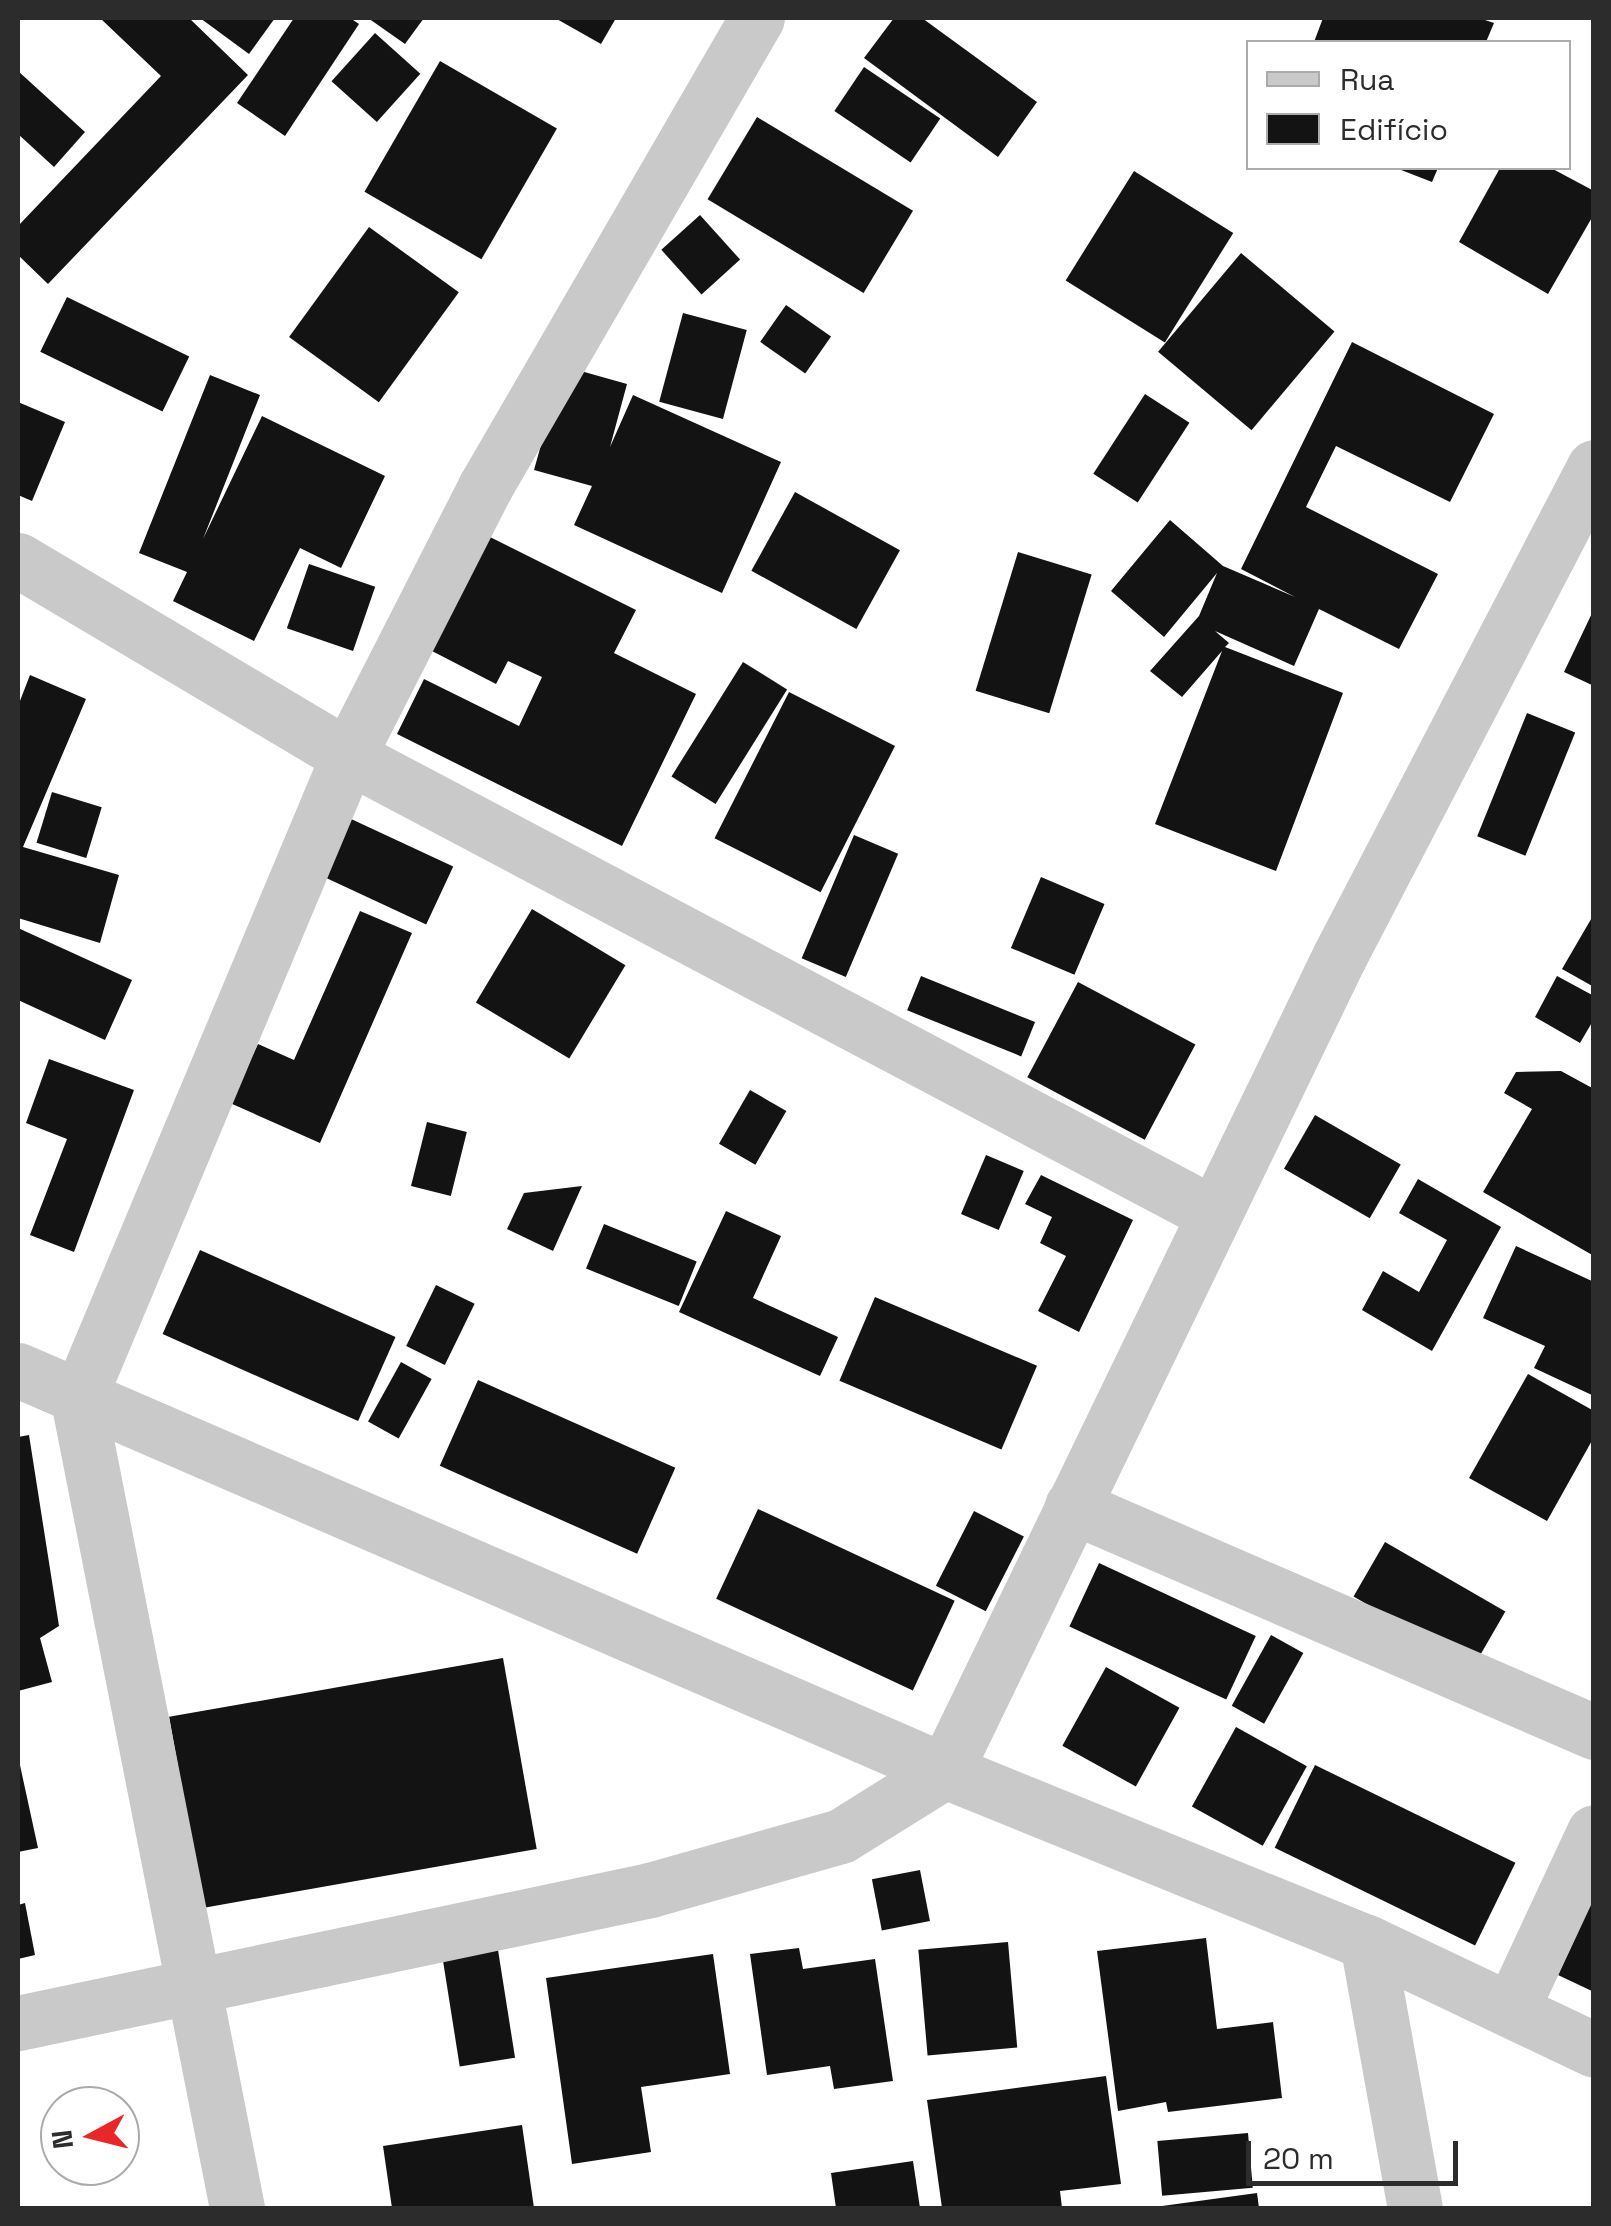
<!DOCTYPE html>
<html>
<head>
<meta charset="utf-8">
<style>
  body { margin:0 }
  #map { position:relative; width:1611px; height:2226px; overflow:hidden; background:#fff; font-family:"Space Grotesk",sans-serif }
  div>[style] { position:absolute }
  .building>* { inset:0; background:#131313; transform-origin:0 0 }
  .street>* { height:55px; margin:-27.5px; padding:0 27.5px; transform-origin:27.5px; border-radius:27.5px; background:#c9c9c9 }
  span { translate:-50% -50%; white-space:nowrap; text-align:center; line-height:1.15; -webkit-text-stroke:10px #fff; paint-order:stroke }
  .frame { position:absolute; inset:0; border:20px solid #2c2c2c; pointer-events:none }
  .legend { position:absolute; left:1246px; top:40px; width:325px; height:130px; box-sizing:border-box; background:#fff; border:2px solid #ababab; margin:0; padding:12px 18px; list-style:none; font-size:30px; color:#2c2c2c }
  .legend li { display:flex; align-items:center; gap:20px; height:50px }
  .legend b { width:50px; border:2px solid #ababab }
  .north { position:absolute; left:40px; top:2086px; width:100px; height:100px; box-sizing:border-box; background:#fff; border:2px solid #ababab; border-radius:50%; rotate:263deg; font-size:28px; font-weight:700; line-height:40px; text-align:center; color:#2c2c2c }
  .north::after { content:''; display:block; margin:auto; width:35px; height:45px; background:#ea2728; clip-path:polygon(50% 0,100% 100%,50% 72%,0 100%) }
  .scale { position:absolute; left:1246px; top:2141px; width:212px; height:45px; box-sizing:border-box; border:5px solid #2c2c2c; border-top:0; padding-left:12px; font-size:30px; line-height:35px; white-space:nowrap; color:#2c2c2c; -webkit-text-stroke:8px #fff; paint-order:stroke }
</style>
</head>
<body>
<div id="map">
  <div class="building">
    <i style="clip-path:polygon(100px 18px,189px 18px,248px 75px,48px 284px,18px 255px,18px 226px,161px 76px)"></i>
    <i style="clip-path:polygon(200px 18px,275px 18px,249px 54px)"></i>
    <i style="clip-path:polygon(294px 18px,350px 18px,359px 24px,285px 136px,237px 103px)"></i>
    <i style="clip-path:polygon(368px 18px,424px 18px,405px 44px)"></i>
    <i style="clip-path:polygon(555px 18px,616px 18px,601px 44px)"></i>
    <i style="clip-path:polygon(894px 18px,922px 18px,1037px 102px,998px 157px,864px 58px)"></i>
    <i style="clip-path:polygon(1323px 18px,1479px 18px,1494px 23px,1486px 42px,1314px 42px)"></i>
    <i style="left:375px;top:33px;width:61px;height:65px;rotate:42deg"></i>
    <i style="left:440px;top:61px;width:135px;height:151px;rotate:30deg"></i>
    <i style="left:864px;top:67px;width:92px;height:53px;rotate:34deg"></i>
    <i style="clip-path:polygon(18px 71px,85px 132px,54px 167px,18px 134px)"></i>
    <i style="left:757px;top:117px;width:182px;height:96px;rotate:31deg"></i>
    <i style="clip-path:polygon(1396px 168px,1438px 168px,1432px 182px)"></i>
    <i style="clip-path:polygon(1500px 168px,1551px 168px,1594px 191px,1594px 214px,1548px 294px,1459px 242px)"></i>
    <i style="left:1134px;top:171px;width:117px;height:129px;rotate:32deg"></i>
    <i style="left:700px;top:215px;width:60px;height:52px;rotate:48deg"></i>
    <i style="left:369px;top:227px;width:111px;height:136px;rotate:36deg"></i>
    <i style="left:1241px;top:253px;width:122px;height:129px;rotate:40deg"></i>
    <i style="left:67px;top:297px;width:136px;height:61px;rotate:26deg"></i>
    <i style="left:786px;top:305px;width:55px;height:45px;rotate:35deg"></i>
    <i style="left:683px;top:313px;width:66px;height:92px;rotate:15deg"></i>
    <i style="clip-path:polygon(1352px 342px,1494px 414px,1450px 502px,1336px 446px,1306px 507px,1438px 574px,1399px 649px,1319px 609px,1294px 666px,1215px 631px,1229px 643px,1225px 647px,1343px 693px,1276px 871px,1155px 824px,1222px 651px,1182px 697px,1150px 671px,1199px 616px,1217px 573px,1164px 637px,1111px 591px,1170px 520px,1223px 566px,1295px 597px,1241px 569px)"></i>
    <i style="clip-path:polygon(563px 366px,627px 384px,610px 447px,633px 395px,781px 462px,722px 593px,574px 525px,592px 486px,534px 470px)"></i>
    <i style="clip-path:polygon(210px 375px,260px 395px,203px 539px,262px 416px,385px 476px,341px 568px,300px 548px,254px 641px,173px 601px,187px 572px,139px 553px)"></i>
    <i style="left:1145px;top:394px;width:53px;height:95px;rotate:33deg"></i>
    <i style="clip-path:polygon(18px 402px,65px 422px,32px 501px,18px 495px)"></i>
    <i style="left:795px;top:492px;width:120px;height:90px;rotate:29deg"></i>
    <i style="clip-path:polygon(486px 535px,636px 610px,614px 653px,696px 694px,622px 846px,397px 734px,424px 679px,519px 726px,542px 677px,508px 661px,496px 684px,430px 650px)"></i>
    <i style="left:1018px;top:552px;width:77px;height:145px;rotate:17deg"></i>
    <i style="left:309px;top:564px;width:70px;height:68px;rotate:19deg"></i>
    <i style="clip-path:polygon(1594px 609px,1594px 686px,1564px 672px)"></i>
    <i style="left:743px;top:662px;width:52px;height:135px;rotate:32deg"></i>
    <i style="clip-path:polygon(30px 675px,86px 699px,23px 847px,119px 875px,100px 943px,18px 918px,18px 706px)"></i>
    <i style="left:789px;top:692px;width:119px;height:164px;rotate:27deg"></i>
    <i style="left:1527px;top:713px;width:52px;height:133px;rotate:22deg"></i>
    <i style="left:52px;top:792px;width:52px;height:53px;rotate:17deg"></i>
    <i style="left:349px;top:818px;width:115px;height:64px;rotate:25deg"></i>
    <i style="left:854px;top:835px;width:48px;height:134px;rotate:23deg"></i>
    <i style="left:1041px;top:877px;width:69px;height:77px;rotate:23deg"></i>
    <i style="left:532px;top:909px;width:109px;height:109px;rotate:31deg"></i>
    <i style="clip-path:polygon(360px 911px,412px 933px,320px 1143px,230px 1103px,258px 1044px,294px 1060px)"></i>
    <i style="clip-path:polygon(1594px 914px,1594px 987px,1562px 969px)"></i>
    <i style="clip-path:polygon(18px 928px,132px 980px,105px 1040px,18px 1000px)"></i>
    <i style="left:921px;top:976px;width:123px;height:37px;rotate:22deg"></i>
    <i style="clip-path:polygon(1557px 976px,1594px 996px,1594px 1019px,1580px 1043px,1535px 1017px)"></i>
    <i style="left:1078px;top:982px;width:133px;height:108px;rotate:28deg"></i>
    <i style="clip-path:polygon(49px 1059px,134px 1090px,74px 1252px,30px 1235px,67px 1139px,26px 1123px)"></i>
    <i style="clip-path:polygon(1561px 1071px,1594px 1089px,1594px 1256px,1483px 1192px,1532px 1109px,1504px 1093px,1516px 1072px)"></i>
    <i style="left:750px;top:1090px;width:42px;height:62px;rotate:30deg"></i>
    <i style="left:1315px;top:1115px;width:99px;height:62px;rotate:30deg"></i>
    <i style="left:427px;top:1122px;width:41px;height:66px;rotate:14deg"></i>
    <i style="left:986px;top:1155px;width:41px;height:64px;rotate:23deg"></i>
    <i style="clip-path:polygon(1041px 1175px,1133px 1220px,1079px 1332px,1038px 1311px,1066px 1256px,1040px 1243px,1052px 1217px,1025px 1204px)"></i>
    <i style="clip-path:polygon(1418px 1179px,1501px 1227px,1432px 1351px,1362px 1310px,1383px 1271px,1419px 1292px,1447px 1240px,1399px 1213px)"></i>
    <i style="clip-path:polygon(582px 1186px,553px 1251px,507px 1229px,524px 1193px)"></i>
    <i style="clip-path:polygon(726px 1211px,781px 1236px,753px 1298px,838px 1337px,820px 1376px,679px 1312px)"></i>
    <i style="left:604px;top:1224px;width:100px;height:48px;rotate:22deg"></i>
    <i style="clip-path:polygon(1516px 1246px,1594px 1282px,1594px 1396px,1534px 1368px,1545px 1346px,1483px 1318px)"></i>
    <i style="left:200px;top:1250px;width:214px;height:92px;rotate:24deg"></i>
    <i style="left:436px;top:1285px;width:43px;height:68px;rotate:26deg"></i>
    <i style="left:875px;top:1297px;width:176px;height:91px;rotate:23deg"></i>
    <i style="left:401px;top:1362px;width:35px;height:68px;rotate:29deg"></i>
    <i style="clip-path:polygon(1528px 1374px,1594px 1411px,1594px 1437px,1547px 1521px,1469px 1478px)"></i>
    <i style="left:478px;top:1380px;width:216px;height:94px;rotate:24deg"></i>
    <i style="clip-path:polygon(29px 1435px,59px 1626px,40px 1638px,52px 1682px,18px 1691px,18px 1437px)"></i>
    <i style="left:758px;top:1509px;width:217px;height:99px;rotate:25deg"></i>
    <i style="left:974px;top:1511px;width:56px;height:84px;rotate:27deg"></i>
    <i style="left:1385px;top:1542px;width:139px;height:63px;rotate:30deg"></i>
    <i style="left:1099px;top:1563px;width:173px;height:70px;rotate:25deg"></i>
    <i style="left:1271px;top:1635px;width:37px;height:81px;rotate:29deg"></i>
    <i style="left:503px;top:1658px;width:194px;height:339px;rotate:80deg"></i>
    <i style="left:1106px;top:1667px;width:84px;height:90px;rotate:29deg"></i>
    <i style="left:1236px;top:1727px;width:81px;height:91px;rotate:29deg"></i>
    <i style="clip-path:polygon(18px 1756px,38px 1848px,18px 1852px)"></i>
    <i style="left:1315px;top:1765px;width:223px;height:92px;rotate:26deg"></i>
    <i style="left:920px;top:1870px;width:52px;height:49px;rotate:79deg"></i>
    <i style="clip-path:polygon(1594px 1896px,1594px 1992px,1558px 1975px)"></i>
    <i style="clip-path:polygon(25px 1903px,35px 1955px,18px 1959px,18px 1905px)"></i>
    <i style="clip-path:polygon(1206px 1938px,1217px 2029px,1273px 2022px,1282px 2098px,1168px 2112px,1166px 2102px,1118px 2111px,1097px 1951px)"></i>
    <i style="left:1008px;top:1942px;width:106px;height:90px;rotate:85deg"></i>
    <i style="clip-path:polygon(799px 1948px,803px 1969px,875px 1959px,893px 2081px,834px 2089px,830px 2066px,767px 2075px,750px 1954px)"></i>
    <i style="left:498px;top:1950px;width:109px;height:56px;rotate:81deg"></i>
    <i style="clip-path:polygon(713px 1954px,730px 2074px,641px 2087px,651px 2152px,572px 2164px,546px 1978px)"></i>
    <i style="clip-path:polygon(1106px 2076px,1121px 2184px,1060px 2191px,1062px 2208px,942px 2208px,927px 2100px)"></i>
    <i style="clip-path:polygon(522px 2125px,534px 2208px,392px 2208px,383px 2146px)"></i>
    <i style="left:1248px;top:2133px;width:55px;height:91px;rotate:85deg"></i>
    <i style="clip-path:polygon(913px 2161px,920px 2208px,836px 2208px,831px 2173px)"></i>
    <i style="clip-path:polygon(1257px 2193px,1259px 2208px,1162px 2208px,1162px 2206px)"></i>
  </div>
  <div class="street">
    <i style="left:18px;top:560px;width:384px;rotate:30.7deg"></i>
    <i style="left:348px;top:756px;width:977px;rotate:27.88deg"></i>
    <i style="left:18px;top:1370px;width:1010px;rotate:23.39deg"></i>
    <i style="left:945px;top:1771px;width:455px;rotate:22.1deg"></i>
    <i style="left:1367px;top:1942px;width:251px;rotate:25.4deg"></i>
    <i style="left:1072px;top:1506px;width:569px;rotate:23.41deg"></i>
    <i style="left:1367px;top:1942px;width:270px;rotate:79.8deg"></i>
    <i style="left:1511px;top:2010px;width:196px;rotate:-65deg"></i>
    <i style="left:18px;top:2023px;width:646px;rotate:-11.88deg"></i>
    <i style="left:650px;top:1890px;width:198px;rotate:-15.8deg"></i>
    <i style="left:841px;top:1836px;width:123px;rotate:-32deg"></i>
    <i style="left:945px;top:1771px;width:904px;rotate:-64.17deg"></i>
    <i style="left:1339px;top:957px;width:552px;rotate:-62.51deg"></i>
    <i style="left:237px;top:2208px;width:823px;rotate:-101.13deg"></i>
    <i style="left:78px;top:1400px;width:698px;rotate:-67.25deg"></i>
    <i style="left:348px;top:756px;width:302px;rotate:-63deg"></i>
    <i style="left:485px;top:487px;width:542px;rotate:-59.89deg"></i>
  </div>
  <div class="frame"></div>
  <ul class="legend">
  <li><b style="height:12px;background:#c9c9c9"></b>Rua</li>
  <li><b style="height:28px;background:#131313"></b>Edifício</li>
  </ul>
  <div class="north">N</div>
  <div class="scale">20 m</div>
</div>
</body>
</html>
